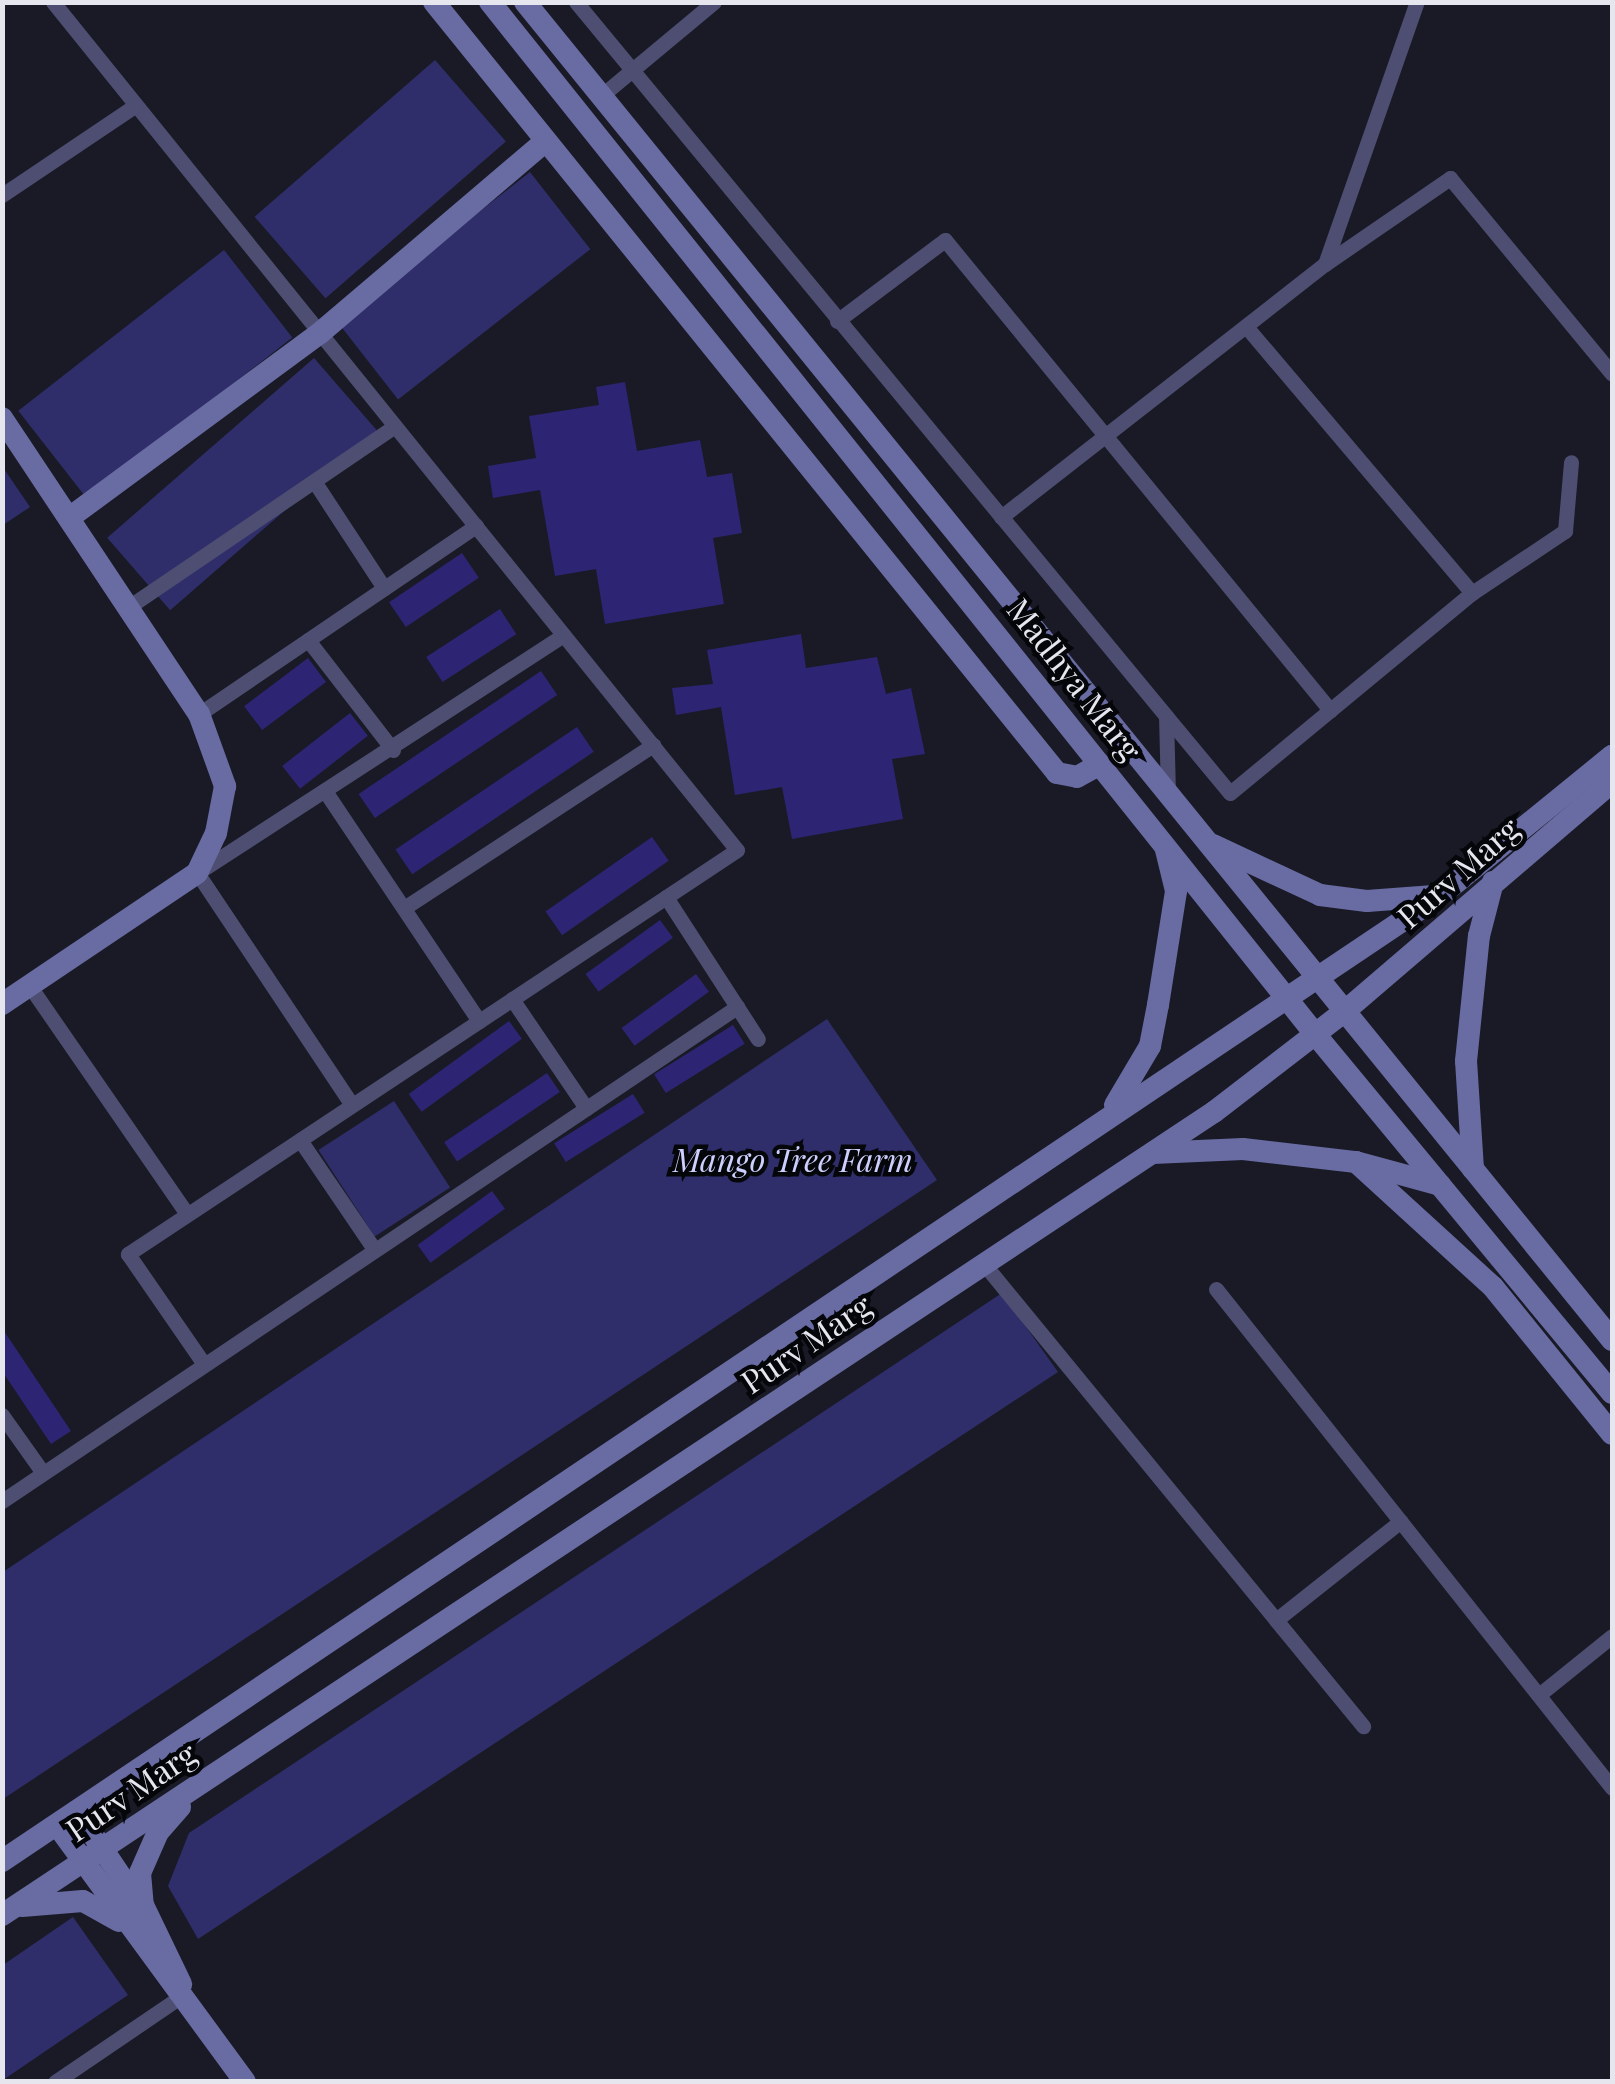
<!DOCTYPE html>
<html>
<head>
<meta charset="utf-8">
<style>
  body { margin:0 }
  #map { position:relative; width:1615px; height:2084px; overflow:hidden; background:#191a25; font-family:"Playfair Display",serif }
  div>[style] { position:absolute }
  .green>* { inset:0; background:#302e6a; transform-origin:0 0 }
  .building>* { inset:0; background:#2d2573; transform-origin:0 0 }
  .street>* { height:15px; margin:-7.5px; padding:0 7.5px; transform-origin:7.5px; border-radius:7.5px; background:#4d4e71 }
  .secondary>* { height:22px; margin:-11px; padding:0 11px; transform-origin:11px; border-radius:11px; background:#696ba3 }
  span { translate:-50% -50%; white-space:nowrap; text-align:center; line-height:1.15; -webkit-text-stroke:9px #05060a; paint-order:stroke }
  .street-label { font-size:32px; color:#e5e6ee }
  .park-label { font-size:32px; color:#cdd0fe; font-style:italic }
  .frame { position:absolute; inset:0; border:5px solid #e5e6ee; pointer-events:none }
</style>
</head>
<body>
<div id="map">
  <div class="green">
    <i style="left:435px;top:60px;width:108px;height:239px;rotate:49deg"></i>
    <i style="left:530px;top:172px;width:98px;height:244px;rotate:52deg"></i>
    <i style="left:224px;top:250px;width:111px;height:261px;rotate:52deg"></i>
    <i style="left:314px;top:358px;width:96px;height:274px;rotate:49deg"></i>
    <i style="clip-path:polygon(2px 466px,30px 507px,3px 525px,2px 525px)"></i>
    <i style="clip-path:polygon(827px 1019px,937px 1180px,3px 1799px,3px 1572px)"></i>
    <i style="left:394px;top:1101px;width:103px;height:90px;rotate:57deg"></i>
    <i style="clip-path:polygon(1002px 1293px,1058px 1372px,198px 1939px,168px 1886px,189px 1833px)"></i>
    <i style="clip-path:polygon(73px 1917px,128px 1995px,3px 2080px,3px 1965px)"></i>
  </div>
  <div class="building">
    <i style="clip-path:polygon(625px 382px,637px 451px,700px 440px,707px 477px,732px 473px,742px 533px,713px 538px,724px 604px,605px 624px,596px 569px,555px 576px,540px 490px,493px 498px,488px 466px,536px 458px,529px 416px,599px 405px,596px 387px)"></i>
    <i style="left:462px;top:553px;width:30px;height:88px;rotate:56deg"></i>
    <i style="left:500px;top:609px;width:30px;height:88px;rotate:57deg"></i>
    <i style="clip-path:polygon(801px 634px,806px 668px,877px 657px,886px 694px,911px 688px,925px 754px,892px 759px,903px 819px,792px 839px,782px 787px,735px 795px,721px 707px,676px 715px,672px 688px,713px 684px,707px 650px)"></i>
    <i style="left:308px;top:658px;width:30px;height:80px;rotate:53deg"></i>
    <i style="left:541px;top:671px;width:29px;height:220px;rotate:56deg"></i>
    <i style="left:350px;top:713px;width:29px;height:86px;rotate:52deg"></i>
    <i style="left:577px;top:727px;width:30px;height:219px;rotate:56deg"></i>
    <i style="left:652px;top:837px;width:29px;height:130px;rotate:55deg"></i>
    <i style="left:660px;top:920px;width:22px;height:92px;rotate:54deg"></i>
    <i style="left:696px;top:974px;width:22px;height:92px;rotate:54deg"></i>
    <i style="left:509px;top:1021px;width:22px;height:124px;rotate:54deg"></i>
    <i style="left:733px;top:1025px;width:22px;height:93px;rotate:58deg"></i>
    <i style="left:547px;top:1073px;width:23px;height:124px;rotate:56deg"></i>
    <i style="left:633px;top:1094px;width:22px;height:93px;rotate:58deg"></i>
    <i style="left:492px;top:1191px;width:22px;height:92px;rotate:54deg"></i>
    <i style="clip-path:polygon(2px 1328px,71px 1431px,51px 1444px,2px 1371px)"></i>
  </div>
  <div class="street">
    <i style="left:53px;top:2px;width:1089px;rotate:51.11deg"></i>
    <i style="left:737px;top:850px;width:731px;rotate:146.44deg"></i>
    <i style="left:128px;top:1254px;width:134px;rotate:55.4deg"></i>
    <i style="left:576px;top:2px;width:926px;rotate:50.43deg"></i>
    <i style="left:1166px;top:716px;width:76px;rotate:88.5deg"></i>
    <i style="left:601px;top:96px;width:147px;rotate:-39.8deg"></i>
    <i style="left:2px;top:195px;width:161px;rotate:-33.9deg"></i>
    <i style="left:1325px;top:264px;width:278px;rotate:-70.7deg"></i>
    <i style="left:837px;top:321px;width:135px;rotate:-36.9deg"></i>
    <i style="left:945px;top:240px;width:608px;rotate:50.68deg"></i>
    <i style="left:1249px;top:330px;width:345px;rotate:49.7deg"></i>
    <i style="left:314px;top:481px;width:128px;rotate:56.8deg"></i>
    <i style="left:1001px;top:517px;width:411px;rotate:-38deg"></i>
    <i style="left:1325px;top:264px;width:152px;rotate:-34.5deg"></i>
    <i style="left:1450px;top:178px;width:254px;rotate:50.4deg"></i>
    <i style="left:130px;top:606px;width:320px;rotate:-34.2deg"></i>
    <i style="left:308px;top:640px;width:139px;rotate:52.3deg"></i>
    <i style="left:199px;top:714px;width:335px;rotate:-34.2deg"></i>
    <i style="left:1166px;top:716px;width:100px;rotate:50.3deg"></i>
    <i style="left:1230px;top:793px;width:314px;rotate:-39.6deg"></i>
    <i style="left:1472px;top:593px;width:112px;rotate:-33.7deg"></i>
    <i style="left:1565px;top:531px;width:69px;rotate:-85deg"></i>
    <i style="left:325px;top:791px;width:277px;rotate:56.2deg"></i>
    <i style="left:666px;top:897px;width:169px;rotate:57.1deg"></i>
    <i style="left:404px;top:908px;width:298px;rotate:-33.2deg"></i>
    <i style="left:29px;top:985px;width:278px;rotate:55.4deg"></i>
    <i style="left:512px;top:999px;width:132px;rotate:55.8deg"></i>
    <i style="left:352px;top:1105px;width:279px;rotate:-123.7deg"></i>
    <i style="left:197px;top:873px;width:437px;rotate:-33deg"></i>
    <i style="left:300px;top:1140px;width:132px;rotate:55.8deg"></i>
    <i style="left:984px;top:1264px;width:598px;rotate:50.64deg"></i>
    <i style="left:1216px;top:1289px;width:637px;rotate:51.56deg"></i>
    <i style="left:2px;top:1415px;width:71px;rotate:54.7deg"></i>
    <i style="left:2px;top:1501px;width:886px;rotate:-33.91deg"></i>
    <i style="left:1276px;top:1620px;width:159px;rotate:-38.4deg"></i>
    <i style="left:1540px;top:1694px;width:92px;rotate:-38.9deg"></i>
    <i style="left:55px;top:2082px;width:151px;rotate:-34.2deg"></i>
  </div>
  <div class="secondary">
    <i style="left:434px;top:2px;width:991px;rotate:51.06deg"></i>
    <i style="left:1057px;top:773px;width:20px;rotate:11deg"></i>
    <i style="left:1077px;top:777px;width:26px;rotate:-29deg"></i>
    <i style="left:490px;top:2px;width:1321px;rotate:51.36deg"></i>
    <i style="left:1315px;top:1034px;width:466px;rotate:50.4deg"></i>
    <i style="left:525px;top:2px;width:1724px;rotate:50.91deg"></i>
    <i style="left:2px;top:418px;width:356px;rotate:56.4deg"></i>
    <i style="left:199px;top:714px;width:77px;rotate:70.1deg"></i>
    <i style="left:225px;top:786px;width:48px;rotate:100.8deg"></i>
    <i style="left:216px;top:833px;width:44px;rotate:115.4deg"></i>
    <i style="left:197px;top:873px;width:235px;rotate:146.1deg"></i>
    <i style="left:69px;top:518px;width:312px;rotate:-36.4deg"></i>
    <i style="left:320px;top:333px;width:293px;rotate:-40.4deg"></i>
    <i style="left:1213px;top:845px;width:118px;rotate:25deg"></i>
    <i style="left:1320px;top:895px;width:47px;rotate:7.3deg"></i>
    <i style="left:1367px;top:901px;width:67px;rotate:-4.3deg"></i>
    <i style="left:1115px;top:1105px;width:69px;rotate:-59.3deg"></i>
    <i style="left:1150px;top:1046px;width:42px;rotate:-79deg"></i>
    <i style="left:1158px;top:1005px;width:115px;rotate:-81deg"></i>
    <i style="left:1176px;top:891px;width:42px;rotate:-103.7deg"></i>
    <i style="left:1153px;top:1153px;width:90px;rotate:-2.5deg"></i>
    <i style="left:1243px;top:1149px;width:114px;rotate:6.6deg"></i>
    <i style="left:1356px;top:1162px;width:87px;rotate:15.3deg"></i>
    <i style="left:1356px;top:1162px;width:185px;rotate:42.4deg"></i>
    <i style="left:1493px;top:1287px;width:189px;rotate:51deg"></i>
    <i style="left:1473px;top:1169px;width:108px;rotate:-93.7deg"></i>
    <i style="left:1466px;top:1061px;width:126px;rotate:-84.1deg"></i>
    <i style="left:1479px;top:936px;width:56px;rotate:-75.5deg"></i>
    <i style="left:180px;top:1807px;width:33px;rotate:131deg"></i>
    <i style="left:158px;top:1832px;width:45px;rotate:113.7deg"></i>
    <i style="left:140px;top:1873px;width:32px;rotate:85deg"></i>
    <i style="left:143px;top:1905px;width:88px;rotate:64.3deg"></i>
    <i style="left:77px;top:1811px;width:117px;rotate:56.2deg"></i>
    <i style="left:57px;top:1825px;width:318px;rotate:53.8deg"></i>
    <i style="left:2px;top:1861px;width:1735px;rotate:-33.88deg"></i>
    <i style="left:1442px;top:894px;width:219px;rotate:-39.1deg"></i>
    <i style="left:22px;top:1906px;width:61px;rotate:-4.7deg"></i>
    <i style="left:83px;top:1901px;width:41px;rotate:29.1deg"></i>
    <i style="left:2px;top:1915px;width:1454px;rotate:-33.53deg"></i>
    <i style="left:1214px;top:1112px;width:165px;rotate:-37.6deg"></i>
    <i style="left:1345px;top:1011px;width:352px;rotate:-40.6deg"></i>
  </div>
  <div class="street-label">
    <span style="left:1075px;top:679px;rotate:52deg">Madhya Marg</span>
    <span style="left:1458px;top:872px;rotate:-41deg">Purv Marg</span>
    <span style="left:806px;top:1343px;rotate:-34deg">Purv Marg</span>
    <span style="left:131px;top:1791px;rotate:-34deg">Purv Marg</span>
  </div>
  <div class="park-label">
    <span style="left:793px;top:1159px">Mango Tree Farm</span>
  </div>
  <div class="frame"></div>
</div>
</body>
</html>
